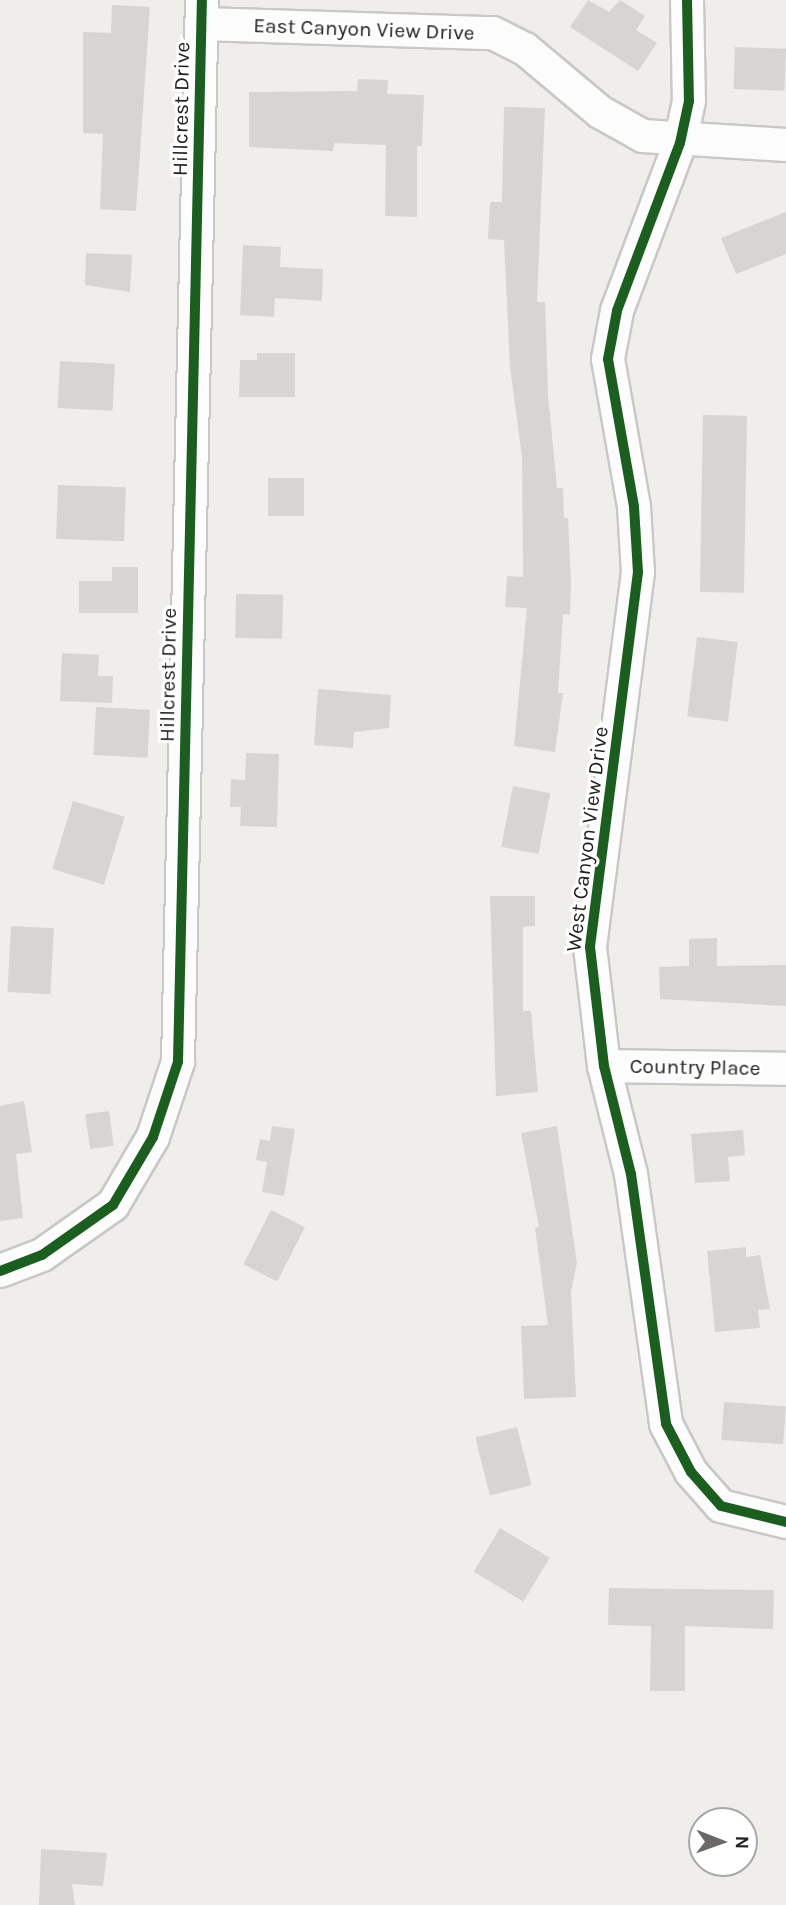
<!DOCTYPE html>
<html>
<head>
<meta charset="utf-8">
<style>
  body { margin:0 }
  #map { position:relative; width:786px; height:1905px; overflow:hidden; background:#f0eeeb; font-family:Karla,sans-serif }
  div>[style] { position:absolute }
  .building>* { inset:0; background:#d7d4d2; transform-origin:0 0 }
  .roads { filter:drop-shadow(2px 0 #c9c8c7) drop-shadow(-2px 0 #c9c8c7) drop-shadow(0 2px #c9c8c7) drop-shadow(0 -2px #c9c8c7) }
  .minor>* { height:32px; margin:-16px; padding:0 16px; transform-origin:16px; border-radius:16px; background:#fdfcfc }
  .cycleway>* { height:10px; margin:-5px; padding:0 5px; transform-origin:5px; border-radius:5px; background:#1b5e20 }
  span { translate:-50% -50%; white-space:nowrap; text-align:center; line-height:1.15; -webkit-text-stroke:6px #fff; paint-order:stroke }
  .street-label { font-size:21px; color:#222 }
  .north { position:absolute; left:688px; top:1807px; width:70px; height:70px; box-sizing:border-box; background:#fff; border:2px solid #a7a7a7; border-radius:50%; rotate:91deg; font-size:19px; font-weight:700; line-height:28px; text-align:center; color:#222 }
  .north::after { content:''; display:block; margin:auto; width:24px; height:32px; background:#6a6968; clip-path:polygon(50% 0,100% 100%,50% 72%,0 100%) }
</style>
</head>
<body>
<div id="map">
  <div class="building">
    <i style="clip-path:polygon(588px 0,609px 12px,620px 0,645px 16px,636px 30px,657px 43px,638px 71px,570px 27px)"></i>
    <i style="clip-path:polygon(112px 5px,150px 7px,136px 211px,100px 209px,103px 134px,83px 133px,83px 32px,111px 33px)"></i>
    <i style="left:735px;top:47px;width:51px;height:42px;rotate:2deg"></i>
    <i style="clip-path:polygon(358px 79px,388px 80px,387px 94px,424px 95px,422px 146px,417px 146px,417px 217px,385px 216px,386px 145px,334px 143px,333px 151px,249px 147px,249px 92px,357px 91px)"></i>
    <i style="clip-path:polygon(504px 107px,545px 108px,537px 302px,545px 302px,548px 394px,557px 488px,563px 488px,564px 518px,568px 518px,571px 583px,570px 615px,563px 614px,558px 693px,563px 693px,555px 752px,514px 746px,527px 608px,505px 607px,507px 576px,523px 577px,522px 457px,510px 367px,504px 240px,488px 239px,490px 202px,502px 202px)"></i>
    <i style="clip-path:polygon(786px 212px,786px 254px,736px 274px,721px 238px)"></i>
    <i style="clip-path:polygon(243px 245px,281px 247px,280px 267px,323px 269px,322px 301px,275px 298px,274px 317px,240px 315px)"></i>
    <i style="clip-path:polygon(86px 253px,132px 255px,130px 292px,85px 285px)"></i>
    <i style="clip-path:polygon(257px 353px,295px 353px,295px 397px,239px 397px,240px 360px,257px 360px)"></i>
    <i style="left:60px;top:361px;width:55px;height:47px;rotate:3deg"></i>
    <i style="left:703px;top:415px;width:44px;height:177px;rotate:1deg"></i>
    <i style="left:268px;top:478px;width:36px;height:38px"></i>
    <i style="left:58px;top:485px;width:68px;height:54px;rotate:2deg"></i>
    <i style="clip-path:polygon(112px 567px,138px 567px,138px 613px,79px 613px,79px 581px,112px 581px)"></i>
    <i style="left:236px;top:594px;width:47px;height:44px;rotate:1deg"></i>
    <i style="left:697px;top:637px;width:41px;height:80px;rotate:7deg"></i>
    <i style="clip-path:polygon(62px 653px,99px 655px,98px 676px,113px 676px,112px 703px,60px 701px)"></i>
    <i style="clip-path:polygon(318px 689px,391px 695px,389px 728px,354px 732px,353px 748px,314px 745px)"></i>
    <i style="left:96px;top:707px;width:54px;height:48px;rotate:3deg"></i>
    <i style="clip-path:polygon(246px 753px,279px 754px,277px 827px,240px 826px,241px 807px,230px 807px,231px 779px,245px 780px)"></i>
    <i style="left:513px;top:786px;width:38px;height:62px;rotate:11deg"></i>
    <i style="left:73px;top:801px;width:54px;height:71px;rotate:17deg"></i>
    <i style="clip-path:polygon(490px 896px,535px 896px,535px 926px,523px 927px,523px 1011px,531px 1011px,538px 1092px,496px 1096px)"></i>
    <i style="left:11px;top:926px;width:43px;height:66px;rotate:3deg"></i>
    <i style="clip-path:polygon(717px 938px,717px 966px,786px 965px,786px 1006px,660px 999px,659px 967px,689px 966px,689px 939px)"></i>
    <i style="clip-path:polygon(24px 1101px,32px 1152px,16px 1154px,23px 1218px,0 1221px,0 1106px)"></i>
    <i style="left:109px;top:1111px;width:35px;height:24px;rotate:82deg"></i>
    <i style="clip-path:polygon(272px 1126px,295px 1129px,284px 1196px,262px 1192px,267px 1162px,256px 1160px,260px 1139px,270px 1141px)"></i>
    <i style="clip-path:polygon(557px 1126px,577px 1263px,571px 1292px,576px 1397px,524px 1399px,521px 1326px,548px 1325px,535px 1228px,539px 1227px,521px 1133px)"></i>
    <i style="clip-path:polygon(743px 1130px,745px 1155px,728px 1157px,730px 1181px,695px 1183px,691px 1134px)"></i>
    <i style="left:271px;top:1210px;width:38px;height:61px;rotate:27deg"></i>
    <i style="clip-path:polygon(746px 1247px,746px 1257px,760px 1255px,770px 1309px,758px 1310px,760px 1328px,715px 1332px,707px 1251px)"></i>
    <i style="left:724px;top:1402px;width:62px;height:38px;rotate:4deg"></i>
    <i style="left:517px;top:1427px;width:60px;height:43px;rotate:76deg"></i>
    <i style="left:500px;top:1528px;width:58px;height:51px;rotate:31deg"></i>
    <i style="clip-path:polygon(609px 1588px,774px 1590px,773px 1629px,685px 1626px,685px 1691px,650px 1691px,651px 1626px,608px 1625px)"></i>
    <i style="clip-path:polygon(41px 1849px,107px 1853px,103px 1886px,72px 1884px,75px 1905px,39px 1905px)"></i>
  </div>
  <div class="roads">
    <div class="minor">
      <i style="left:687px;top:0;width:101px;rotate:88.9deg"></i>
      <i style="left:689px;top:101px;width:43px;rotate:102.1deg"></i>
      <i style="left:680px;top:143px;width:179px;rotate:110.6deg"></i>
      <i style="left:617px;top:311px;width:49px;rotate:100.6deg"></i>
      <i style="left:608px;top:359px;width:150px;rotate:80deg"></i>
      <i style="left:634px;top:507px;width:65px;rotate:86.5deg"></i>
      <i style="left:638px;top:572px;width:378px;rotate:97.3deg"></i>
      <i style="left:590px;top:947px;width:120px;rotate:83.3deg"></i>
      <i style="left:604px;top:1066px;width:111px;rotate:76deg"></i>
      <i style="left:631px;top:1174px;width:252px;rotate:82deg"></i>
      <i style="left:666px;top:1424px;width:54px;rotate:62.5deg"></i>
      <i style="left:691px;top:1472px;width:45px;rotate:48.6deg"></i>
      <i style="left:721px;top:1506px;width:67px;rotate:13.8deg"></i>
      <i style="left:202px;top:24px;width:291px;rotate:1.8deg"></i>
      <i style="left:493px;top:33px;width:36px;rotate:27deg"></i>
      <i style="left:525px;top:49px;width:98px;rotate:40deg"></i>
      <i style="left:600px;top:112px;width:49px;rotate:29.2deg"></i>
      <i style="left:643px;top:136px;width:143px;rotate:3.6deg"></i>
      <i style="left:604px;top:1066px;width:182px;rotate:0.9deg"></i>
      <i style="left:0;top:1271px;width:45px;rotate:-20.9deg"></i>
      <i style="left:42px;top:1255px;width:87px;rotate:-35.2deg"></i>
      <i style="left:113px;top:1205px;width:79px;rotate:-59.5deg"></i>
      <i style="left:153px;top:1137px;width:79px;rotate:-71.6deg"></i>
      <i style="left:178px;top:1062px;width:1062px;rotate:-88.71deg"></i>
    </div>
  </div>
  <div class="cycleway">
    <i style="left:687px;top:0;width:101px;rotate:88.9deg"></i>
    <i style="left:689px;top:101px;width:43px;rotate:102.1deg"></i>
    <i style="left:680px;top:143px;width:179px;rotate:110.6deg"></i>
    <i style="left:617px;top:311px;width:49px;rotate:100.6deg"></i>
    <i style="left:608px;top:359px;width:150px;rotate:80deg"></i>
    <i style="left:634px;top:507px;width:65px;rotate:86.5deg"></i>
    <i style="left:638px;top:572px;width:378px;rotate:97.3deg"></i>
    <i style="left:590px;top:947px;width:120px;rotate:83.3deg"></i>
    <i style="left:604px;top:1066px;width:111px;rotate:76deg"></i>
    <i style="left:631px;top:1174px;width:252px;rotate:82deg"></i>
    <i style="left:666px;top:1424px;width:54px;rotate:62.5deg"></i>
    <i style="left:691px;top:1472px;width:45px;rotate:48.6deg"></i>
    <i style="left:721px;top:1506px;width:67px;rotate:13.8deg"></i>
    <i style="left:0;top:1271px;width:45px;rotate:-20.9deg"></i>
    <i style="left:42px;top:1255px;width:87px;rotate:-35.2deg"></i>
    <i style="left:113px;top:1205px;width:79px;rotate:-59.5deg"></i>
    <i style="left:153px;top:1137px;width:79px;rotate:-71.6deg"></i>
    <i style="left:178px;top:1062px;width:1062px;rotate:-88.71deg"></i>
  </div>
  <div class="street-label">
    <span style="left:364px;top:29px;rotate:2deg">East Canyon View Drive</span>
    <span style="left:181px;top:109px;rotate:-89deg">Hillcrest Drive</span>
    <span style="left:168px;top:675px;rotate:-89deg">Hillcrest Drive</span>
    <span style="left:587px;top:839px;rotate:-83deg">West Canyon View Drive</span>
    <span style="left:695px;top:1067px;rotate:1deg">Country Place</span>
  </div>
  <div class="north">N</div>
</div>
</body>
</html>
